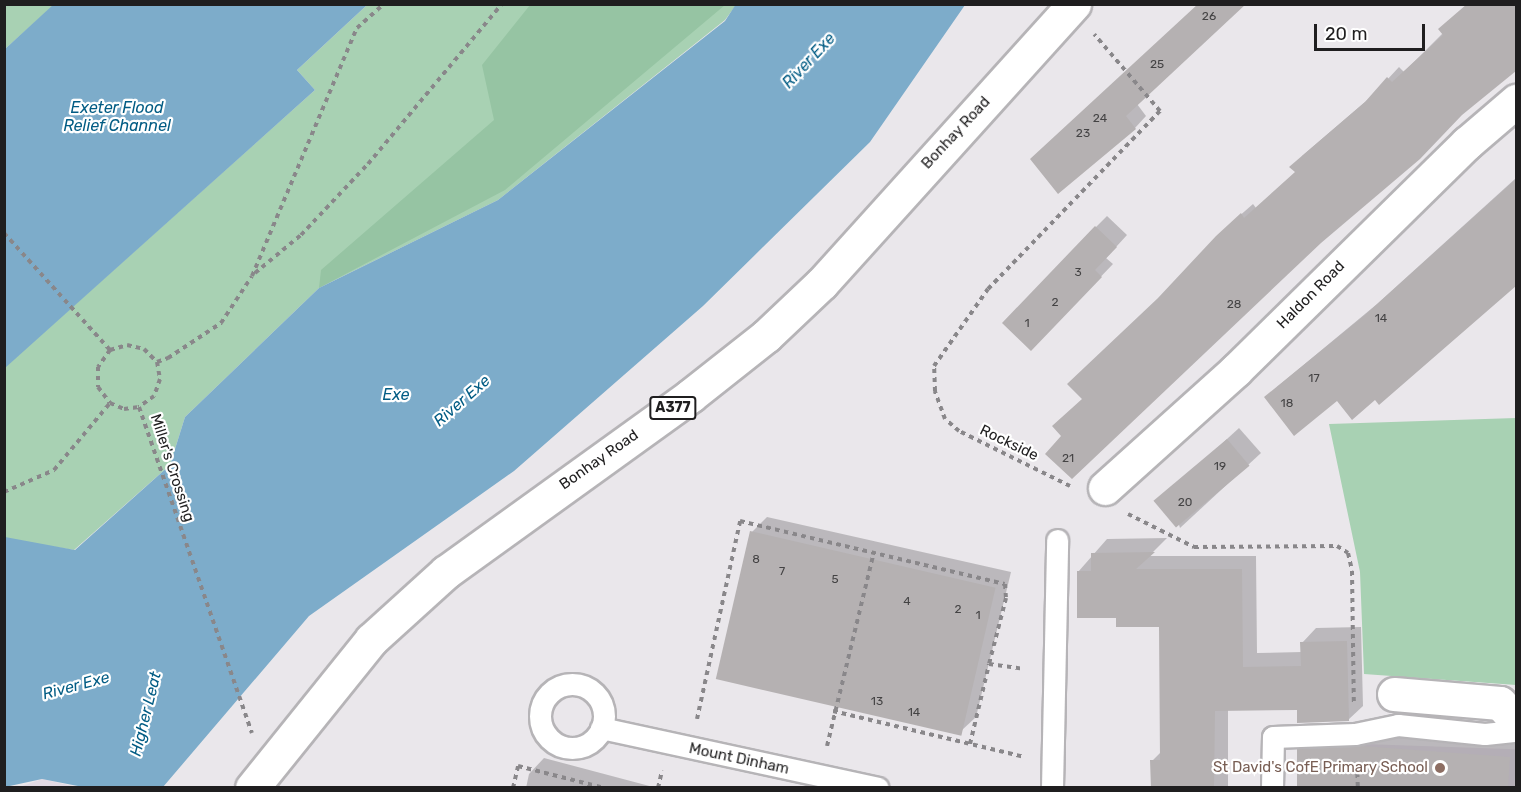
<!DOCTYPE html>
<html>
<head>
<meta charset="utf-8">
<style>
  body { margin:0 }
  #map { position:relative; width:1521px; height:792px; overflow:hidden; background:#eae7eb; font-family:Rubik,sans-serif }
  div>[style] { position:absolute }
  .built>* { inset:0; background:#e2dae4; transform-origin:0 0 }
  .green>* { inset:0; background:#a8d1b3 }
  .forest>* { inset:0; background:#96c4a3 }
  .water>* { inset:0; background:#7dacca }
  .shadow>* { inset:0; background:#0003 }
  .building>* { inset:0; background:#b5b1b2; transform-origin:0 0 }
  .path>* { height:4px; margin-top:-2px; transform-origin:0; background:repeating-linear-gradient(90deg,#89878a 0 4.5px,transparent 0 9px) }
  .roads { filter:drop-shadow(2px 0 #b6b4b7) drop-shadow(-2px 0 #b6b4b7) drop-shadow(0 2px #b6b4b7) drop-shadow(0 -2px #b6b4b7) }
  .lane>* { height:21px; margin:-10.5px; padding:0 10.5px; transform-origin:10.5px; border-radius:10.5px; background:#fff }
  .lane>.ring { margin:-10.5px; padding:0; box-sizing:content-box; background:none; border:21px solid #fff; border-radius:50% }
  .street>* { height:33px; margin:-16.5px; padding:0 16.5px; transform-origin:16.5px; border-radius:16.5px; background:#fff }
  .highway>* { height:33px; margin:-16.5px; padding:0 16.5px; transform-origin:16.5px; border-radius:16.5px; background:#fff }
  .dots>* { width:16px; height:16px; translate:-50% -50%; box-sizing:border-box; border:3px solid #fff; border-radius:50% }
  span { translate:-50% -50%; white-space:nowrap; text-align:center; line-height:1.15; -webkit-text-stroke:4.5px #fff; paint-order:stroke }
  .number-label { font-size:12px; color:#444344 }
  .number-label span { -webkit-text-stroke-width:0 }
  .shield-label span { padding:2px 4px; background:#fff; border:2px solid; border-radius:4px; -webkit-text-stroke-width:0 }
  .shield-label { font-size:14px; color:#1f1e1f; font-weight:700 }
  .street-label { font-size:15px; color:#1f1e1f }
  .education-label { font-size:15px; color:#785e54 }
  .right { translate:-100% -50%; text-align:right }
  .water-label { font-size:16px; color:#025c84; font-style:italic }
  .frame { position:absolute; inset:0; border:6px solid #1f1e1f; pointer-events:none }
  .scale { position:absolute; left:1314px; top:24px; width:111px; height:27px; box-sizing:border-box; border:3px solid #1f1e1f; border-top:0; padding-left:8px; font-size:18px; line-height:21px; white-space:nowrap; color:#1f1e1f; -webkit-text-stroke:4px #fff; paint-order:stroke }
</style>
</head>
<body>
<div id="map">
  <div class="built">
    <i style="left:1364px;top:744px;width:152px;height:43px;rotate:2deg"></i>
    <i style="clip-path:polygon(42px 779px,77px 787px,17px 788px)"></i>
  </div>
  <div class="green">
    <i style="clip-path:polygon(5px 5px,54px 5px,5px 49px)"></i>
    <i style="clip-path:polygon(367px 5px,736px 5px,725px 20px,498px 200px,319px 288px,185px 417px,170px 465px,74px 550px,6px 539px,4px 368px,315px 90px,297px 70px)"></i>
    <i style="clip-path:polygon(1516px 418px,1516px 685px,1364px 674px,1360px 572px,1329px 424px)"></i>
  </div>
  <div class="forest">
    <i style="clip-path:polygon(530px 5px,725px 5px,505px 190px,319px 288px,321px 270px,494px 120px,482px 65px)"></i>
  </div>
  <div class="water">
    <i style="clip-path:polygon(54px 4px,367px 5px,297px 70px,315px 90px,5px 368px,5px 49px)"></i>
    <i style="clip-path:polygon(736px 4px,965px 5px,870px 142px,703px 306px,514px 471px,309px 616px,163px 787px,83px 787px,42px 779px,5px 787px,5px 537px,75px 550px,170px 465px,185px 417px,319px 288px,498px 200px,725px 21px)"></i>
  </div>
  <div class="shadow">
    <i style="clip-path:polygon(1472px 4px,1516px 4px,1516px 69px,1063px 436px,1083px 398px,1164px 294px,1229px 225px,1253px 204px,1256px 208px,1297px 172px,1302px 156px,1372px 96px,1399px 67px,1404px 72px)"></i>
    <i style="clip-path:polygon(1137px 104px,1146px 116px,1135px 128px,1032px 160px)"></i>
    <i style="clip-path:polygon(1516px 178px,1516px 282px,1379px 403px,1375px 398px,1337px 399px,1277px 387px,1377px 304px)"></i>
    <i style="clip-path:polygon(1107px 216px,1127px 235px,1106px 258px,1113px 264px,1042px 338px,1096px 227px)"></i>
    <i style="clip-path:polygon(1239px 428px,1261px 453px,1180px 528px,1169px 492px)"></i>
    <i style="clip-path:polygon(767px 517px,1011px 572px,976px 717px,960px 732px,752px 532px)"></i>
    <i style="clip-path:polygon(1167px 538px,1149px 556px,1256px 556px,1257px 653px,1302px 652px,1302px 643px,1316px 628px,1361px 627px,1363px 706px,1348px 720px,1298px 709px,1228px 709px,1228px 788px,1152px 788px,1152px 761px,1162px 751px,1161px 625px,1117px 617px,1078px 572px,1107px 539px)"></i>
    <i style="clip-path:polygon(1376px 732px,1516px 742px,1516px 788px,1299px 788px,1298px 750px,1313px 735px)"></i>
    <i style="clip-path:polygon(544px 758px,657px 788px,526px 788px,529px 774px)"></i>
  </div>
  <div class="building">
    <i style="clip-path:polygon(1198px 4px,1246px 4px,1126px 116px,1136px 129px,1058px 194px,1030px 159px)"></i>
    <i style="clip-path:polygon(1467px 4px,1516px 4px,1516px 71px,1462px 115px,1420px 159px,1321px 243px,1072px 479px,1045px 454px,1061px 436px,1052px 426px,1082px 399px,1067px 384px,1158px 298px,1216px 236px,1241px 213px,1244px 218px,1295px 172px,1289px 167px,1365px 102px,1387px 77px,1392px 82px,1443px 35px,1438px 29px)"></i>
    <i style="clip-path:polygon(1516px 179px,1516px 286px,1379px 405px,1375px 400px,1352px 420px,1337px 401px,1294px 436px,1264px 397px,1365px 315px)"></i>
    <i style="clip-path:polygon(1095px 226px,1117px 247px,1095px 270px,1102px 277px,1031px 351px,1002px 323px)"></i>
    <i style="left:1227px;top:439px;width:35px;height:96px;rotate:50deg"></i>
    <i style="left:750px;top:531px;width:252px;height:152px;rotate:13deg"></i>
    <i style="clip-path:polygon(1155px 552px,1136px 569px,1242px 569px,1243px 667px,1301px 666px,1300px 642px,1347px 641px,1349px 721px,1297px 723px,1297px 710px,1215px 711px,1214px 788px,1151px 788px,1150px 760px,1160px 760px,1159px 627px,1116px 627px,1116px 618px,1077px 618px,1077px 571px,1091px 571px,1091px 553px)"></i>
    <i style="clip-path:polygon(1361px 746px,1510px 757px,1508px 788px,1297px 788px,1297px 749px)"></i>
  </div>
  <div class="path">
    <i style="left:4px;top:233px;width:158px;rotate:47.8deg"></i>
    <i style="left:110px;top:350px;width:18px;rotate:-16deg"></i>
    <i style="left:127px;top:345px;width:17px;rotate:13deg"></i>
    <i style="left:144px;top:349px;width:18px;rotate:45deg"></i>
    <i style="left:157px;top:362px;width:17px;rotate:80deg"></i>
    <i style="left:160px;top:379px;width:18px;rotate:109deg"></i>
    <i style="left:154px;top:396px;width:19px;rotate:144deg"></i>
    <i style="left:139px;top:407px;width:345px;rotate:70.9deg"></i>
    <i style="left:255px;top:273px;width:60px;rotate:-39.6deg"></i>
    <i style="left:301px;top:235px;width:98px;rotate:-46.7deg"></i>
    <i style="left:368px;top:164px;width:209px;rotate:-50.1deg"></i>
    <i style="left:110px;top:350px;width:21px;rotate:125deg"></i>
    <i style="left:98px;top:367px;width:20px;rotate:90deg"></i>
    <i style="left:98px;top:387px;width:20px;rotate:53deg"></i>
    <i style="left:110px;top:403px;width:15px;rotate:23deg"></i>
    <i style="left:124px;top:409px;width:15px;rotate:-8deg"></i>
    <i style="left:157px;top:362px;width:12px;rotate:-20deg"></i>
    <i style="left:168px;top:358px;width:64px;rotate:-33.4deg"></i>
    <i style="left:221px;top:323px;width:56px;rotate:-56.6deg"></i>
    <i style="left:252px;top:276px;width:269px;rotate:-67.1deg"></i>
    <i style="left:357px;top:28px;width:36px;rotate:-42deg"></i>
    <i style="left:1070px;top:486px;width:124px;rotate:-153.6deg"></i>
    <i style="left:959px;top:431px;width:18px;rotate:-139deg"></i>
    <i style="left:945px;top:419px;width:30px;rotate:-110deg"></i>
    <i style="left:935px;top:391px;width:25px;rotate:-92deg"></i>
    <i style="left:934px;top:366px;width:94px;rotate:-55deg"></i>
    <i style="left:988px;top:289px;width:248px;rotate:-46deg"></i>
    <i style="left:1160px;top:111px;width:101px;rotate:-130.6deg"></i>
    <i style="left:4px;top:492px;width:55px;rotate:-23.7deg"></i>
    <i style="left:54px;top:470px;width:87px;rotate:-50.1deg"></i>
    <i style="left:1128px;top:514px;width:74px;rotate:26.6deg"></i>
    <i style="left:1194px;top:547px;width:143px;rotate:-0.4deg"></i>
    <i style="left:1337px;top:546px;width:13px;rotate:32deg"></i>
    <i style="left:1348px;top:553px;width:18px;rotate:77deg"></i>
    <i style="left:1352px;top:571px;width:135px;rotate:89.2deg"></i>
    <i style="left:833px;top:711px;width:197px;rotate:13.5deg"></i>
    <i style="left:697px;top:719px;width:203px;rotate:-77.7deg"></i>
    <i style="left:740px;top:521px;width:272px;rotate:13.4deg"></i>
    <i style="left:1005px;top:584px;width:14px;rotate:86deg"></i>
    <i style="left:1006px;top:598px;width:68px;rotate:104.4deg"></i>
    <i style="left:989px;top:664px;width:35px;rotate:8deg"></i>
    <i style="left:970px;top:744px;width:82px;rotate:-76.6deg"></i>
    <i style="left:827px;top:746px;width:200px;rotate:-76.4deg"></i>
    <i style="left:1357px;top:764px;width:24px;rotate:88deg"></i>
    <i style="left:513px;top:788px;width:23px;rotate:-77deg"></i>
    <i style="left:518px;top:766px;width:89px;rotate:14.3deg"></i>
    <i style="left:658px;top:788px;width:18px;rotate:-77deg"></i>
  </div>
  <div class="roads">
    <div class="lane">
      <i class="ring" style="left:540px;top:684px;width:43px;height:43px"></i>
      <i style="left:601px;top:728px;width:283px;rotate:12.2deg"></i>
      <i style="left:1052px;top:788px;width:248px;rotate:-88.8deg"></i>
      <i style="left:1272px;top:788px;width:51px;rotate:-88.9deg"></i>
      <i style="left:1273px;top:737px;width:82px;rotate:-2.1deg"></i>
      <i style="left:1355px;top:734px;width:44px;rotate:-11.8deg"></i>
      <i style="left:1398px;top:725px;width:87px;rotate:5.9deg"></i>
      <i style="left:1485px;top:734px;width:31px;rotate:-6deg"></i>
    </div>
    <div class="street">
      <i style="left:1105px;top:488px;width:176px;rotate:-42deg"></i>
      <i style="left:1236px;top:370px;width:324px;rotate:-44.5deg"></i>
      <i style="left:1467px;top:143px;width:65px;rotate:-40.6deg"></i>
      <i style="left:1394px;top:694px;width:106px;rotate:4.9deg"></i>
      <i style="left:1500px;top:703px;width:24px;rotate:48deg"></i>
    </div>
    <div class="highway">
      <i style="left:252px;top:788px;width:190px;rotate:-51.2deg"></i>
      <i style="left:371px;top:640px;width:101px;rotate:-42.2deg"></i>
      <i style="left:446px;top:572px;width:301px;rotate:-35.8deg"></i>
      <i style="left:690px;top:396px;width:97px;rotate:-38.3deg"></i>
      <i style="left:766px;top:336px;width:77px;rotate:-43.4deg"></i>
      <i style="left:822px;top:283px;width:376px;rotate:-47.9deg"></i>
    </div>
  </div>
  <div class="dots">
    <i style="left:1440px;top:768px;background:#8d6e63"></i>
  </div>
  <div class="number-label">
    <span style="left:1209px;top:17px">26</span>
    <span style="left:1157px;top:65px">25</span>
    <span style="left:1100px;top:119px">24</span>
    <span style="left:1083px;top:134px">23</span>
    <span style="left:1078px;top:273px">3</span>
    <span style="left:1055px;top:303px">2</span>
    <span style="left:1234px;top:305px">28</span>
    <span style="left:1381px;top:319px">14</span>
    <span style="left:1027px;top:324px">1</span>
    <span style="left:1314px;top:379px">17</span>
    <span style="left:1287px;top:404px">18</span>
    <span style="left:1068px;top:459px">21</span>
    <span style="left:1220px;top:467px">19</span>
    <span style="left:1185px;top:503px">20</span>
    <span style="left:756px;top:560px">8</span>
    <span style="left:782px;top:572px">7</span>
    <span style="left:835px;top:580px">5</span>
    <span style="left:907px;top:602px">4</span>
    <span style="left:958px;top:610px">2</span>
    <span style="left:978px;top:616px">1</span>
    <span style="left:877px;top:702px">13</span>
    <span style="left:914px;top:713px">14</span>
  </div>
  <div class="shield-label">
    <span style="left:673px;top:408px">A377</span>
  </div>
  <div class="street-label">
    <span style="left:956px;top:133px;rotate:-47deg">Bonhay Road</span>
    <span style="left:1311px;top:295px;rotate:-45deg">Haldon Road</span>
    <span style="left:1009px;top:443px;rotate:26deg">Rockside</span>
    <span style="left:599px;top:460px;rotate:-35deg">Bonhay Road</span>
    <span style="left:172px;top:468px;rotate:72deg">Miller's Crossing</span>
    <span style="left:739px;top:759px;rotate:12deg">Mount Dinham</span>
  </div>
  <div class="education-label">
    <span class="right" style="left:1428px;top:768px">St David's CofE Primary School</span>
  </div>
  <div class="water-label">
    <span style="left:809px;top:61px;rotate:-47deg">River Exe</span>
    <span style="left:117px;top:117px">Exeter Flood<br>Relief Channel</span>
    <span style="left:396px;top:395px">Exe</span>
    <span style="left:462px;top:401px;rotate:-41deg">River Exe</span>
    <span style="left:76px;top:686px;rotate:-15deg">River Exe</span>
    <span style="left:146px;top:714px;rotate:-76deg">Higher Leat</span>
  </div>
  <div class="frame"></div>
  <div class="scale">20 m</div>
</div>
</body>
</html>
